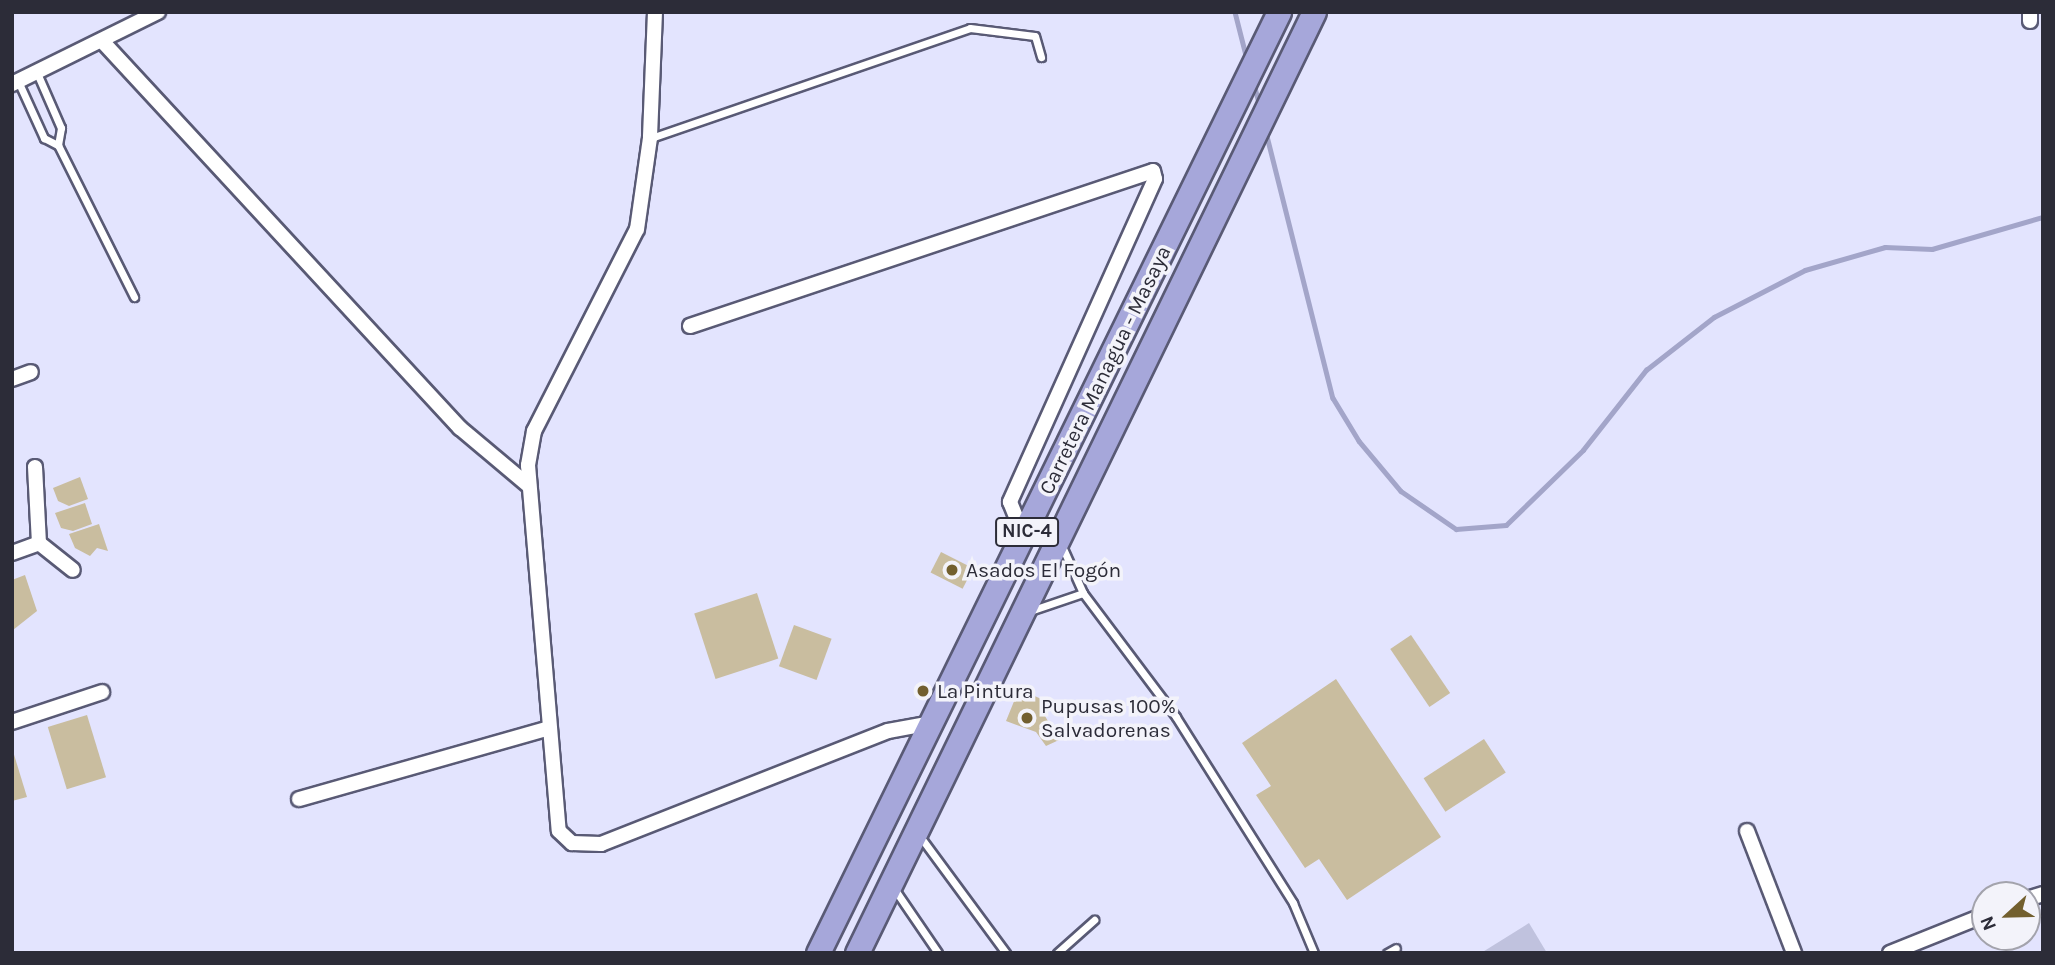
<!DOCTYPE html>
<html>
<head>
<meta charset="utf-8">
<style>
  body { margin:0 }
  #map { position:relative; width:2055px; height:965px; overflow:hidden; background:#e3e4fe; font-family:Karla,sans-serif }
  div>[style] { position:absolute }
  .green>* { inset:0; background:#c0c2de }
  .stream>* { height:4.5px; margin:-2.25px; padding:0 2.25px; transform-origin:2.25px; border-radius:2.25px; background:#a3a5c9 }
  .building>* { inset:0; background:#c9bd9f; transform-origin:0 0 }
  .roads { filter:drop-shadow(2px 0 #595a75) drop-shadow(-2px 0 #595a75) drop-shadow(0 2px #595a75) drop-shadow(0 -2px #595a75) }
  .service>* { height:7px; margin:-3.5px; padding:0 3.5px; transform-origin:3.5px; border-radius:3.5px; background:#fff }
  .minor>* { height:14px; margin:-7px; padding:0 7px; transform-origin:7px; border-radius:7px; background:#fff }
  .trunk>* { height:23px; margin:-11.5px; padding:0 11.5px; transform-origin:11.5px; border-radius:11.5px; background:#a6a7da }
  .dots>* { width:19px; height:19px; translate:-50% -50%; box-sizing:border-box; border:4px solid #f3f3fa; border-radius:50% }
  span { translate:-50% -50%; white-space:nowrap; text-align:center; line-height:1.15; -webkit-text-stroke:7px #f3f3fa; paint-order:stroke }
  .shield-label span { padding:2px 5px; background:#f3f3fa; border:2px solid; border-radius:5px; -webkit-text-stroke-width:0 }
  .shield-label { font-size:19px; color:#2c2c38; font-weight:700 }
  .street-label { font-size:21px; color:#2c2c38 }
  .poi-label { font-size:21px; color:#2c2c38 }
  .left { translate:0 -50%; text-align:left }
  .frame { position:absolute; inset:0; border:14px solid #2c2c38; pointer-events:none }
  .north { position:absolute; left:1971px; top:881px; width:70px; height:70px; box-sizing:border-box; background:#f3f3fa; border:2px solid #a3a3ac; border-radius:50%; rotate:248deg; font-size:19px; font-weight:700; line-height:28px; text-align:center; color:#2c2c38 }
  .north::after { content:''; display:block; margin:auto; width:24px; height:32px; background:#725f2e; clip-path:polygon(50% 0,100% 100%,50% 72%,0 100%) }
</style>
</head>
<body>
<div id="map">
  <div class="green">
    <i style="clip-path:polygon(1529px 923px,1547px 953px,1481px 953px)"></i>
  </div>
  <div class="stream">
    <i style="left:1235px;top:12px;width:49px;rotate:75.7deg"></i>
    <i style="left:1254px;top:84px;width:23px;rotate:75deg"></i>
    <i style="left:1266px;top:132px;width:274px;rotate:75.9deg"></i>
    <i style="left:1333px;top:398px;width:50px;rotate:58.8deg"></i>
    <i style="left:1359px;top:441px;width:65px;rotate:50deg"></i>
    <i style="left:1401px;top:491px;width:67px;rotate:34.6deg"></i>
    <i style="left:1456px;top:529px;width:50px;rotate:-4.6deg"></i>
    <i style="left:1506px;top:525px;width:107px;rotate:-44.2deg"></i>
    <i style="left:1583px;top:450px;width:102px;rotate:-51.8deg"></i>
    <i style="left:1646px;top:370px;width:86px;rotate:-37.9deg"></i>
    <i style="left:1714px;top:317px;width:102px;rotate:-27.3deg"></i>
    <i style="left:1805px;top:270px;width:83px;rotate:-16deg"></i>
    <i style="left:1885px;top:247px;width:47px;rotate:2.4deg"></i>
    <i style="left:1932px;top:249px;width:116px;rotate:-16.1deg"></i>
  </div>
  <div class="building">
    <i style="clip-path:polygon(80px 477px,88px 499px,69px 506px,58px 501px,53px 488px)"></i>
    <i style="clip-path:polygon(85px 503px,92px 524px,73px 531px,61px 528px,55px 513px)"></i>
    <i style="clip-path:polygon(99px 524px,108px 551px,97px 548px,90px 556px,75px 548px,69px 534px)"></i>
    <i style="left:941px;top:552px;width:36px;height:23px;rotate:27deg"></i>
    <i style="clip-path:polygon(25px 575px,37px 611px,13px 630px,12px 580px)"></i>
    <i style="left:757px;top:593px;width:69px;height:66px;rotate:72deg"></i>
    <i style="left:794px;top:625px;width:40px;height:44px;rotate:20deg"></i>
    <i style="left:1411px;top:635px;width:70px;height:25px;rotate:56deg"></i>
    <i style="clip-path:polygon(1336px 679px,1441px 837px,1347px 900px,1319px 859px,1305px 868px,1256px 795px,1271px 786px,1242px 743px)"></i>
    <i style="clip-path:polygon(1019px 689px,1048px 702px,1045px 716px,1059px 740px,1046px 746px,1036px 732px,1006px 721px)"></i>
    <i style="left:87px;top:715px;width:65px;height:41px;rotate:73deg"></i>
    <i style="left:1484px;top:739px;width:40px;height:72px;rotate:57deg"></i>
    <i style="clip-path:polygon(12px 748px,27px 797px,12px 801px)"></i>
  </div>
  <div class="roads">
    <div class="service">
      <i style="left:37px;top:73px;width:60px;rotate:66.4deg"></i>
      <i style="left:61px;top:128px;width:17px;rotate:100deg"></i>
      <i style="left:18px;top:81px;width:63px;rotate:65.5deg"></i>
      <i style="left:44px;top:138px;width:16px;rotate:27deg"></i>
      <i style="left:58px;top:145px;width:170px;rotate:63.4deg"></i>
      <i style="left:651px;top:138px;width:337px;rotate:-19deg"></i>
      <i style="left:970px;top:28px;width:65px;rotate:7deg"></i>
      <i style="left:1035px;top:36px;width:22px;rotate:74deg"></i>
      <i style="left:1061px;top:544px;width:54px;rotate:65.8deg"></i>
      <i style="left:1083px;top:593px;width:155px;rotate:53.1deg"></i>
      <i style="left:1176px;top:717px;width:220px;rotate:57.8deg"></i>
      <i style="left:1293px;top:903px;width:54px;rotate:67.2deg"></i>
      <i style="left:1030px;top:611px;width:56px;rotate:-18.8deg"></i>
      <i style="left:919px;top:835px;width:147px;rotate:53.6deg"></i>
      <i style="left:893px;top:887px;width:80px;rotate:55.7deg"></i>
      <i style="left:1057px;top:953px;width:50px;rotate:-41.7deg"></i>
      <i style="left:1387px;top:953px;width:10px;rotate:-29deg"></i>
    </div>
    <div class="minor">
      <i style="left:655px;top:12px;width:126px;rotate:92.3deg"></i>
      <i style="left:650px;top:138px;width:92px;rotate:98.1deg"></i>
      <i style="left:637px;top:229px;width:227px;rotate:117deg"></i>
      <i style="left:534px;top:431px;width:35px;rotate:100deg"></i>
      <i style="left:528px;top:465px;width:367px;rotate:85.2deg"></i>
      <i style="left:559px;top:831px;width:18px;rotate:43deg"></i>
      <i style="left:572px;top:843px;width:29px;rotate:2deg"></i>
      <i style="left:601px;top:844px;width:308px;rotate:-21.5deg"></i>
      <i style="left:888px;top:731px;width:45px;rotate:-10.3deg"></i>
      <i style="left:2030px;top:21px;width:9px;rotate:-90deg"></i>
      <i style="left:103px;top:42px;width:526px;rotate:47.24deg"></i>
      <i style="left:460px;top:428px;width:90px;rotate:40deg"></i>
      <i style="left:12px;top:84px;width:163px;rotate:-26.3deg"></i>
      <i style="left:690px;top:326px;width:488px;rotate:-18.5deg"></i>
      <i style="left:1153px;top:171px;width:8px;rotate:76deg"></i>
      <i style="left:1155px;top:179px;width:354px;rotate:114.2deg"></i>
      <i style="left:1010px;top:502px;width:38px;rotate:68deg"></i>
      <i style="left:12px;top:379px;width:20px;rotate:-20deg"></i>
      <i style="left:35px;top:467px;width:76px;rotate:87deg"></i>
      <i style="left:39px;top:543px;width:43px;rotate:38.5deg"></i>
      <i style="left:12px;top:553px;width:29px;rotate:-20deg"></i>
      <i style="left:12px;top:722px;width:95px;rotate:-18.4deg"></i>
      <i style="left:299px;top:799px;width:258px;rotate:-15.8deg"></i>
      <i style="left:1747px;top:831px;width:131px;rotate:68.9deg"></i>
      <i style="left:2027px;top:899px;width:17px;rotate:-17deg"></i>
      <i style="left:1890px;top:953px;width:102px;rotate:-21.8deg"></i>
    </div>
    <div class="trunk">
      <i style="left:818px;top:953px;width:1048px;rotate:-63.9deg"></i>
      <i style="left:857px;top:953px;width:1046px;rotate:-64.1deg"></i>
    </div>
  </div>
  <div class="dots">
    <i style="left:952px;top:570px;background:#725f2e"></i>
    <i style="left:923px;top:691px;background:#725f2e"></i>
    <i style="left:1027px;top:718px;background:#725f2e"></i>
  </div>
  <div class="shield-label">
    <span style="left:1027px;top:532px">NIC-4</span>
  </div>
  <div class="street-label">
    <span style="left:1105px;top:370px;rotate:-64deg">Carretera Managua - Masaya</span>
  </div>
  <div class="poi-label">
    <span class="left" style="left:966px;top:570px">Asados El Fogón</span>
    <span class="left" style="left:937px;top:691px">La Pintura</span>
    <span class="left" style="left:1041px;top:718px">Pupusas 100%<br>Salvadorenas</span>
  </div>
  <div class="frame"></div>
  <div class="north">N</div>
</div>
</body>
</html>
